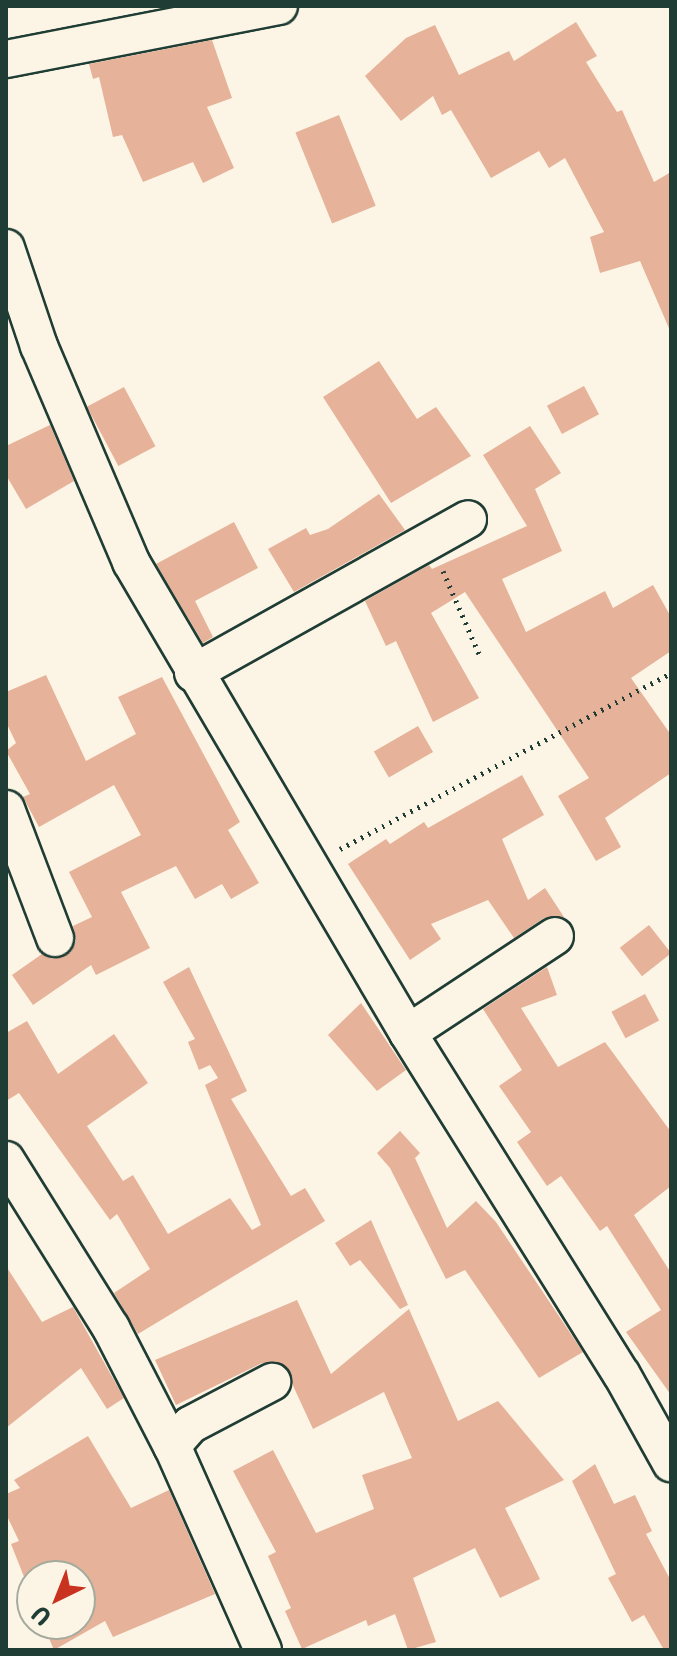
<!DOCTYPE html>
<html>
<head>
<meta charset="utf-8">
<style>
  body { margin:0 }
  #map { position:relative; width:677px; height:1656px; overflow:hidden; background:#fcf5e5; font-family:"Playpen Sans",sans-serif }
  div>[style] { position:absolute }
  .building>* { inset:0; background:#e6b299; transform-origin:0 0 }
  .path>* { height:5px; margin-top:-2.5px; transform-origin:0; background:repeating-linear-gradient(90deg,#1f3d34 0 2px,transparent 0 8px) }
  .roads { filter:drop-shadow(2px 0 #1f3d34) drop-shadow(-2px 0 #1f3d34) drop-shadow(0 2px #1f3d34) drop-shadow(0 -2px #1f3d34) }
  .minor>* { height:36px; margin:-18px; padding:0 18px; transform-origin:18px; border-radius:18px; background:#fcf5e5 }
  span { translate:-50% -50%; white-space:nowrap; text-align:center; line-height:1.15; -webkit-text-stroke:8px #fcf5e5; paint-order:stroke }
  .frame { position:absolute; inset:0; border:8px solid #1f3d34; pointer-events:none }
  .north { position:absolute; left:16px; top:1560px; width:80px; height:80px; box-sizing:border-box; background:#fcf5e5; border:2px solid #a4ab9e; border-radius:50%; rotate:223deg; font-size:22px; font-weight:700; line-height:32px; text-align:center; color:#1f3d34 }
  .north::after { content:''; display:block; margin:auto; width:28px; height:36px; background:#c8321e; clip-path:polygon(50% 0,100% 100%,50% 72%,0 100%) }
</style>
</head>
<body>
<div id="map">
  <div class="building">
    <i style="clip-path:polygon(576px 22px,597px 56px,586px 62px,617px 112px,622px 110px,654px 182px,671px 172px,671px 333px,640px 261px,600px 273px,590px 237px,604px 232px,565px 158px,549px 168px,539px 151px,491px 178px,451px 110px,442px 115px,433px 96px,401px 121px,365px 76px,406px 38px,435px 25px,459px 75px,509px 51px,514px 61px)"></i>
    <i style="clip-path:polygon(212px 40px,232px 98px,207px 107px,234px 168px,203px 183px,193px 162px,143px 182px,122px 135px,113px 137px,99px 77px,93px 79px,89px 64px)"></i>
    <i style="left:339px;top:115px;width:98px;height:47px;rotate:68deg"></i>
    <i style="clip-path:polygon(379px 361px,417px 419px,436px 407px,471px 456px,391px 503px,323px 397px)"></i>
    <i style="left:584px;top:386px;width:32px;height:42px;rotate:62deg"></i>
    <i style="left:124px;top:387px;width:67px;height:42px;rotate:62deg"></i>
    <i style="clip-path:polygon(50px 425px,74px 481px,26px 509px,6px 475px,6px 446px)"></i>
    <i style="clip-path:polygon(530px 426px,561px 473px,535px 489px,562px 551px,502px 579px,526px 632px,605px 591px,613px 608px,653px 585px,671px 617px,671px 651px,631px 678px,671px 735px,671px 773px,605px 818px,621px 847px,596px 861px,558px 796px,589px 778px,465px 592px,431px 613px,479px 698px,433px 722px,396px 641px,386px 646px,365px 601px,429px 565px,432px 569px,527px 526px,483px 455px)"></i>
    <i style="clip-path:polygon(379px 494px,405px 530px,294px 592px,268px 549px,306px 528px,310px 535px,328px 529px)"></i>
    <i style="clip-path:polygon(234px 522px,258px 568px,195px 601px,213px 637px,203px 643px,156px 564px)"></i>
    <i style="clip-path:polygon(46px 675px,86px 761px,136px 734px,118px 697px,162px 677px,240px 822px,228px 830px,259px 883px,231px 899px,222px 884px,195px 899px,176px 866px,121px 892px,150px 948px,96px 975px,91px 965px,33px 1005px,12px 975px,42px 954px,52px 959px,71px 952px,76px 941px,73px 926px,92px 917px,69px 872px,141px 835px,114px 785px,39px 827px,23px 797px,30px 794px,6px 751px,16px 743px,6px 722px,6px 692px)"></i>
    <i style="left:418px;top:726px;width:30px;height:51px;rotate:60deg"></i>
    <i style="clip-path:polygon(522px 775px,544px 815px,502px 839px,528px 900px,545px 888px,564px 917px,544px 918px,514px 938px,488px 900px,431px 924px,441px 939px,410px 960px,348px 864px,386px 839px,390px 844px,424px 822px,428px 828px)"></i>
    <i style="left:649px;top:925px;width:36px;height:37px;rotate:52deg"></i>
    <i style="clip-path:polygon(189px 967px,247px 1091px,231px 1099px,291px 1196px,305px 1188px,325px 1221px,138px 1334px,114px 1293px,150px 1269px,117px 1214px,110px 1220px,19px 1093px,6px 1101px,6px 1033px,27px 1021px,58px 1074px,114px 1034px,148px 1083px,87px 1126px,123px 1181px,133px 1175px,168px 1234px,230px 1198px,252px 1230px,261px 1225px,205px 1085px,218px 1078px,210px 1065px,199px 1070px,188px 1042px,195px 1039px,163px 982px)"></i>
    <i style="clip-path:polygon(547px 967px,557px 995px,521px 1008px,558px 1067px,605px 1042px,671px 1132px,671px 1186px,634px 1215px,671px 1273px,671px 1395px,626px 1332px,661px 1310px,607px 1226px,600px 1231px,561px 1176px,547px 1186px,517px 1142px,531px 1132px,499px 1086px,522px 1070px,483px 1009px)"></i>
    <i style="left:645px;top:994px;width:30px;height:38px;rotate:62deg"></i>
    <i style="clip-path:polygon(361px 1003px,406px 1070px,377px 1091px,328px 1035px)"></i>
    <i style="clip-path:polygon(400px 1131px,420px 1153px,415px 1158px,447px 1228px,476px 1201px,496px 1222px,583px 1352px,539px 1378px,465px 1270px,446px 1279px,390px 1168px,377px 1153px)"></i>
    <i style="clip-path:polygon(371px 1220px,408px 1305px,400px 1309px,360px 1260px,350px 1266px,335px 1243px)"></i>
    <i style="clip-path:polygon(6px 1266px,42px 1322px,73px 1307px,124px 1398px,107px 1409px,81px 1368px,6px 1428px)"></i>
    <i style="clip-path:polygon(297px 1300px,331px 1374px,409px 1309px,458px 1421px,498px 1401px,564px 1480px,505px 1508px,540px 1579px,500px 1598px,475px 1548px,413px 1578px,436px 1642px,408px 1650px,395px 1614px,368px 1626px,366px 1620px,302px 1649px,285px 1611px,291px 1608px,268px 1556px,276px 1552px,233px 1471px,273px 1450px,316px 1533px,374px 1509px,362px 1475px,412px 1458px,384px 1392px,313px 1429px,283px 1364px,262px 1363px,176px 1405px,155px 1360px)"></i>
    <i style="clip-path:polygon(88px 1436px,131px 1508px,169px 1490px,215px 1594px,113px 1637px,105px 1621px,54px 1650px,43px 1624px,80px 1624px,80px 1576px,32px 1576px,32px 1597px,11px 1544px,19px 1541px,6px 1514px,6px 1494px,20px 1488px,14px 1480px)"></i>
    <i style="clip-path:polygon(595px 1464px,614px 1504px,635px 1495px,652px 1531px,646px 1534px,671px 1581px,671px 1650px,664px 1650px,644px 1615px,632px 1622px,608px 1578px,616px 1574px,572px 1481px)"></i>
  </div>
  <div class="path">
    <i style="left:443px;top:571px;width:93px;rotate:66.5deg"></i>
    <i style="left:340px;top:849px;width:375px;rotate:-28deg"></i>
  </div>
  <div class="roads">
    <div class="minor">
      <i style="left:6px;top:59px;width:278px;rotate:-11deg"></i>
      <i style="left:6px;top:248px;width:103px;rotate:71.4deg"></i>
      <i style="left:39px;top:346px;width:235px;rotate:66.9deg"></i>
      <i style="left:131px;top:562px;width:546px;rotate:59.54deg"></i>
      <i style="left:408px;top:1033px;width:403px;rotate:58deg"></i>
      <i style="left:622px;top:1375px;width:101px;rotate:60.9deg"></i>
      <i style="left:193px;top:673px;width:315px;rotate:-29.2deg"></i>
      <i style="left:6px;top:809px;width:138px;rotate:69.2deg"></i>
      <i style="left:408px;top:1033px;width:176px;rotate:-33.4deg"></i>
      <i style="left:6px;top:1160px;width:198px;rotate:58deg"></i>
      <i style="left:111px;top:1328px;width:133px;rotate:62.7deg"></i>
      <i style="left:263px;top:1650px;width:223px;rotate:-114deg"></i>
      <i style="left:172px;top:1446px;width:28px;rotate:-49deg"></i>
      <i style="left:190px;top:1425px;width:93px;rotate:-27.7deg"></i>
    </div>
  </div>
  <div class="frame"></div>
  <div class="north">U</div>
</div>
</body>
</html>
